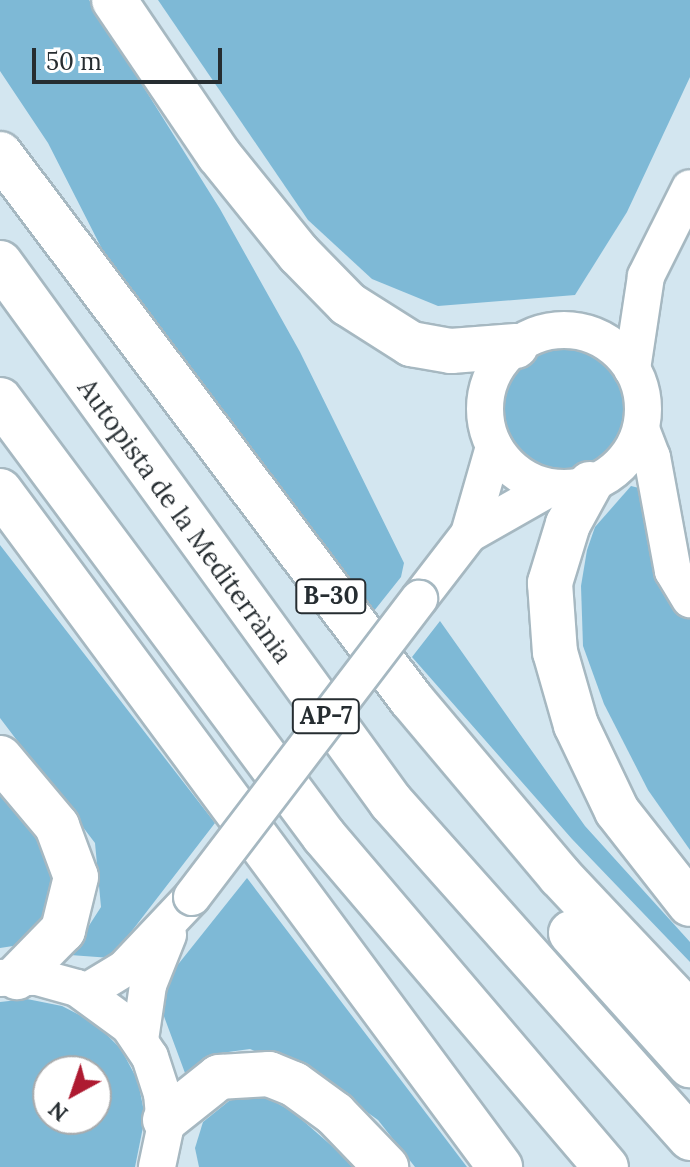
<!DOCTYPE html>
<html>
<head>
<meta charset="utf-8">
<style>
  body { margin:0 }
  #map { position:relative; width:690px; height:1167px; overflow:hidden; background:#d3e6f0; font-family:Lora,serif }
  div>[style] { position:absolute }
  .green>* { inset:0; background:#7eb9d6 }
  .round { border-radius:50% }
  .roads { filter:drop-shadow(2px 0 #a6b8c1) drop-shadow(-2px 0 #a6b8c1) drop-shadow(0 2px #a6b8c1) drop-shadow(0 -2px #a6b8c1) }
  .minor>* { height:36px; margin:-18px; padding:0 18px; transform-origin:18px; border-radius:18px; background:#fff }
  .minor>.ring { margin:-18px; padding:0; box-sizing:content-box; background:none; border:36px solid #fff; border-radius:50% }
  .highway>* { height:44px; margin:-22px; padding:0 22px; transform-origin:22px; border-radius:22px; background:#fff }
  .bridges { filter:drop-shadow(2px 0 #a6b8c1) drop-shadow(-2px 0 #a6b8c1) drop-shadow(0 2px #a6b8c1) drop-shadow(0 -2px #a6b8c1) }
  .minor-bridge>* { height:36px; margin:-18px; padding:0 18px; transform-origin:18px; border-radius:18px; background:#fff }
  span { translate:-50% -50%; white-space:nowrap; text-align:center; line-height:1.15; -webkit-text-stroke:7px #fff; paint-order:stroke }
  .shield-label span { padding:2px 6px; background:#fff; border:2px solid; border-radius:6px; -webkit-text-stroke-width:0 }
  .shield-label { font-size:24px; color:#262d31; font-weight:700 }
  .street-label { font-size:26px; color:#262d31 }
  .north { position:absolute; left:32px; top:1055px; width:80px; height:80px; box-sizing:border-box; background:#fff; border:2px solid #a8abad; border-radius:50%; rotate:220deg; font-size:22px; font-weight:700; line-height:32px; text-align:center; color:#262d31 }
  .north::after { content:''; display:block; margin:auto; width:28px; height:36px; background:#ae1a31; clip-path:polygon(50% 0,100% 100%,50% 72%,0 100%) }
  .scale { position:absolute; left:32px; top:48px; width:190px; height:36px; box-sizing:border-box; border:4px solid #262d31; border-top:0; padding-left:10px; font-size:24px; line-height:28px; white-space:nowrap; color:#262d31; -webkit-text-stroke:6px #fff; paint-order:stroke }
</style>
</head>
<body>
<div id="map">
  <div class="green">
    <i style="clip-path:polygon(0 0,89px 0,220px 209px,300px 352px,404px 563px,401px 577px,370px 616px,103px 251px,48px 143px,0 71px)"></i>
    <i style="clip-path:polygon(158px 0,690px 0,690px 77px,627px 212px,575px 295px,438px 306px,372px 279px,308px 220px)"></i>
    <i class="round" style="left:503px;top:347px;width:124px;height:124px"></i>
    <i style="clip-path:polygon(631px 486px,639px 488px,690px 615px,690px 850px,648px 790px,604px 704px,583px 646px,581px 586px,587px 550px,595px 527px)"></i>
    <i style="clip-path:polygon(0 545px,215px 823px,111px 958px,70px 955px,101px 907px,95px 843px,0 718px)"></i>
    <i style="clip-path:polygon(440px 621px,585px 826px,690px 942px,690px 962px,572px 839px,412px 657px)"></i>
    <i style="clip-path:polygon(0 779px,46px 833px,58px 888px,47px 922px,26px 944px,0 948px)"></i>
    <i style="clip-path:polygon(247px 878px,429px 1117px,467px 1167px,415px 1167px,378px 1120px,318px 1077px,250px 1049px,221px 1053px,185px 1073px,162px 1011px,168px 977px)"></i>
    <i style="clip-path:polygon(evenodd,27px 999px,62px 1006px,95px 1023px,121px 1049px,138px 1081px,145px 1117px,135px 1167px,0 1167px,0 1002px,27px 999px,48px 1071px,96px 1071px,96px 1119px,48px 1119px,48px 1071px)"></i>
    <i style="clip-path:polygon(257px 1092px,293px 1112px,356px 1167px,199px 1167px,195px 1148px,203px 1122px,229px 1101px)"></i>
  </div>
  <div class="roads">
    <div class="minor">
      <i class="ring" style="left:485px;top:330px;width:122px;height:122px"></i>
      <i style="left:632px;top:369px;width:94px;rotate:-81.4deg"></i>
      <i style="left:646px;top:276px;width:98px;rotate:-63.4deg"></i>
      <i style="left:641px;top:429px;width:30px;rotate:69deg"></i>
      <i style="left:652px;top:457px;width:116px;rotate:79.6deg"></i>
      <i style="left:673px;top:571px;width:33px;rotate:59deg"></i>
      <i style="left:469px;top:534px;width:91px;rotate:-74deg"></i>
      <i style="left:419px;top:599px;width:82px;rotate:-52.4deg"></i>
      <i style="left:469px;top:534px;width:93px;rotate:-29.6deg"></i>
      <i style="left:0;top:978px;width:37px;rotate:-2deg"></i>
      <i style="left:37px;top:977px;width:41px;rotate:15.4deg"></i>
      <i style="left:77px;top:988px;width:64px;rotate:36.2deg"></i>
      <i style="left:129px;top:1026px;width:37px;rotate:56deg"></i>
      <i style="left:150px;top:1057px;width:38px;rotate:72deg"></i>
      <i style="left:162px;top:1093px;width:36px;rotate:85deg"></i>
      <i style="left:165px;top:1129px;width:39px;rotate:102deg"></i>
      <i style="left:86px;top:992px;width:44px;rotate:-31.2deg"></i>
      <i style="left:124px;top:969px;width:99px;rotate:-46.6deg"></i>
      <i style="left:140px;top:1040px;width:56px;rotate:-81.7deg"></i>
      <i style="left:148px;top:985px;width:54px;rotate:-68.2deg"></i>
    </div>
    <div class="highway">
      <i style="left:114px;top:0;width:187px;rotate:55.9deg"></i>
      <i style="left:219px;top:155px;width:127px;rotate:51.1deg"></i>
      <i style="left:299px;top:254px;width:70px;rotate:45.6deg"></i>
      <i style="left:348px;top:304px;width:75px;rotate:32.4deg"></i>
      <i style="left:411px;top:344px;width:41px;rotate:9.9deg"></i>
      <i style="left:451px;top:351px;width:65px;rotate:-4.4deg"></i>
      <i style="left:0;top:154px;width:683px;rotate:52.98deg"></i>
      <i style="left:411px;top:699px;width:231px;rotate:49.9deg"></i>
      <i style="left:560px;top:876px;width:190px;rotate:46.7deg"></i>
      <i style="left:0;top:263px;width:666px;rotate:54.04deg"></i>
      <i style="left:391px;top:802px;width:450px;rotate:48.3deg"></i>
      <i style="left:0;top:400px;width:543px;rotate:53.38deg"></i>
      <i style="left:324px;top:836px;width:435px;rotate:49.6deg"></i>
      <i style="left:590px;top:484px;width:46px;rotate:118.8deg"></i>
      <i style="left:568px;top:524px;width:62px;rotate:107deg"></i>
      <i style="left:550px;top:583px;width:69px;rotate:85.9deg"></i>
      <i style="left:555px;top:652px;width:76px;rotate:74deg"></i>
      <i style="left:576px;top:725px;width:95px;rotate:64.5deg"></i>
      <i style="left:617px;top:811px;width:118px;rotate:51.9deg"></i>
      <i style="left:0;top:491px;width:841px;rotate:53.51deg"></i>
      <i style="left:0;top:758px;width:89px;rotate:50deg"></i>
      <i style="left:57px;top:826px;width:54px;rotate:69.6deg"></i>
      <i style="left:76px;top:877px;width:55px;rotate:103.8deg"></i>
      <i style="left:63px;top:930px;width:66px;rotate:134.4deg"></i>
      <i style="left:571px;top:933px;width:178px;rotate:48deg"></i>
      <i style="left:165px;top:1120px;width:69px;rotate:-38.5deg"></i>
      <i style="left:219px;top:1077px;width:50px;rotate:-3.4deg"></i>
      <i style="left:269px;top:1074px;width:27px;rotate:22deg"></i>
      <i style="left:294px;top:1084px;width:51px;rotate:36.2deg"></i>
      <i style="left:335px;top:1114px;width:74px;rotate:46.1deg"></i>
    </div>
  </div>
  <div class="bridges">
    <div class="minor-bridge">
      <i style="left:192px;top:897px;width:375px;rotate:-52.7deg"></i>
    </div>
  </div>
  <div class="shield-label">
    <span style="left:331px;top:596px">B-30</span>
    <span style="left:326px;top:716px">AP-7</span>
  </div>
  <div class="street-label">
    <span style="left:185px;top:521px;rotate:54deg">Autopista de la Mediterrània</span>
  </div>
  <div class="north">N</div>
  <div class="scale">50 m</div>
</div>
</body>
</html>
